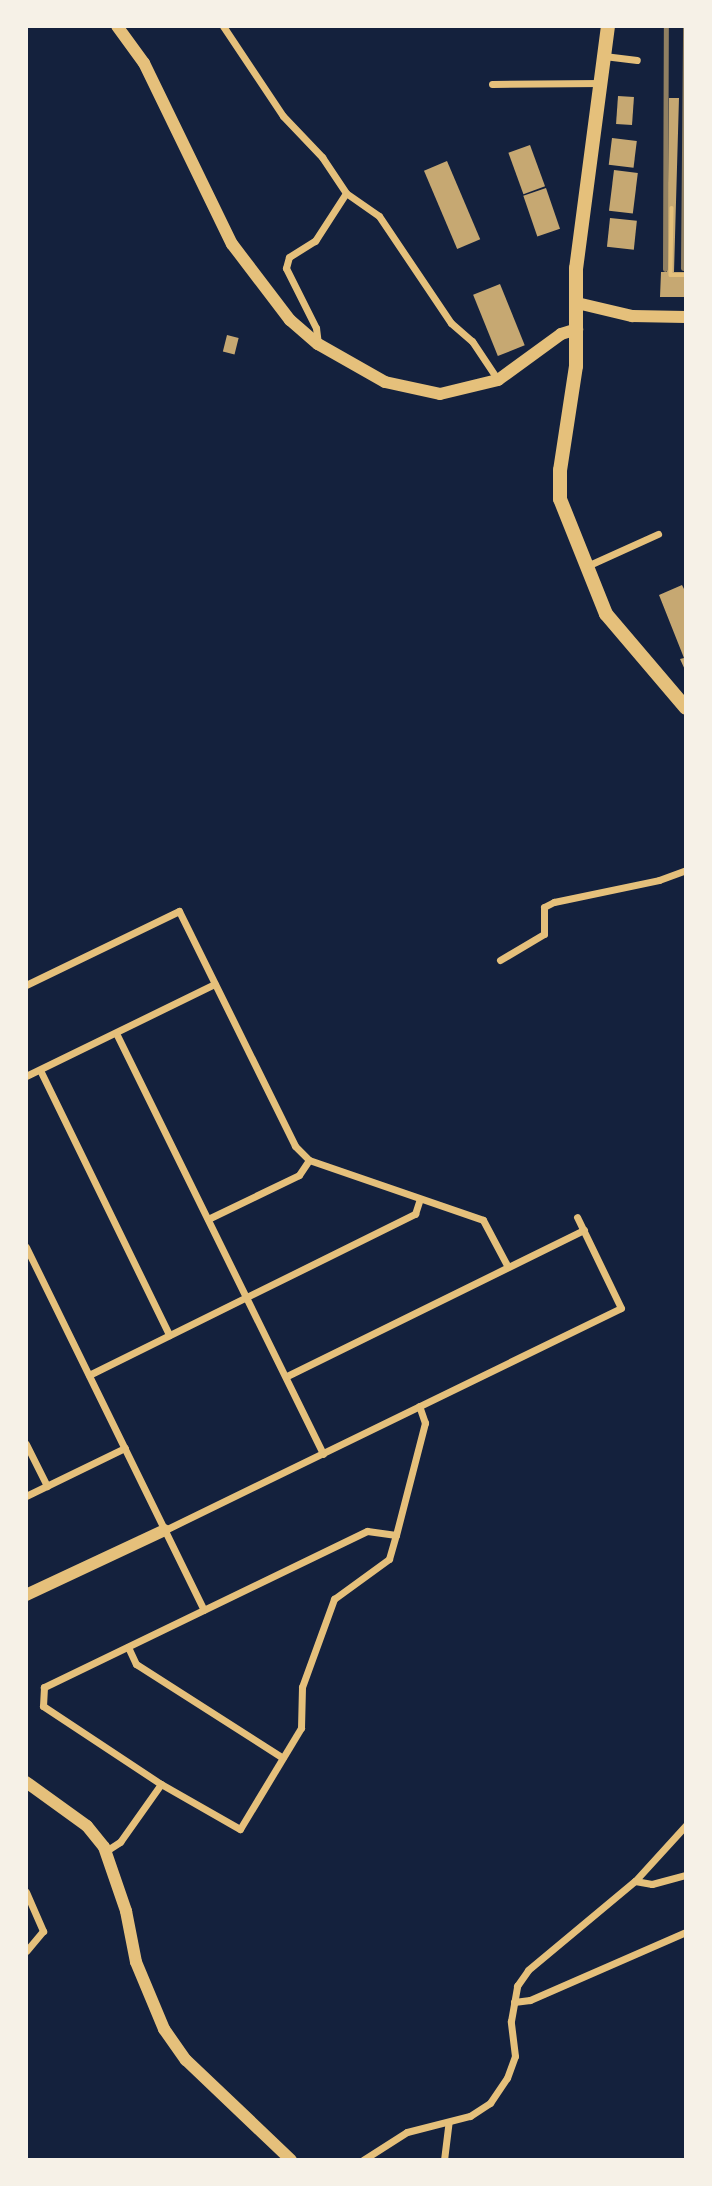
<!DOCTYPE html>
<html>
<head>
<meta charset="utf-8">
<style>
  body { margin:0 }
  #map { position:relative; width:712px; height:2186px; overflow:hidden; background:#14213d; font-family:"Titillium Web",sans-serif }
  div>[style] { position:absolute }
  .building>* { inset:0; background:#c6a872; transform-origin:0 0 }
  .path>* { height:3.5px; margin:-1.75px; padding:0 1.75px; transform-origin:1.75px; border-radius:1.75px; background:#e5c07b }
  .minor>* { height:7px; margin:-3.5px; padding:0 3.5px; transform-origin:3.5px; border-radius:3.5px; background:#e5c07b }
  .tertiary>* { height:12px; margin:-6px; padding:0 6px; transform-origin:6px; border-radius:6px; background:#e5c07b }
  .secondary>* { height:14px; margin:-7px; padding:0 7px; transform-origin:7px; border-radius:7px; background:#e5c07b }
  .rail>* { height:5px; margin:-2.5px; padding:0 2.5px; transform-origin:2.5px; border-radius:2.5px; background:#918062 }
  span { translate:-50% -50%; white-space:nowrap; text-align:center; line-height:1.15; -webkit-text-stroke:5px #f6f1e7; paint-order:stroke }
  .frame { position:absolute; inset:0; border:28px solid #f6f1e7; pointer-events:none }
</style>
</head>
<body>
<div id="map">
  <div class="building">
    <i style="left:618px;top:96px;width:16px;height:28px;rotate:4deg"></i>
    <i style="clip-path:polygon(669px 98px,679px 98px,674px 272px,686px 272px,686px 297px,660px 297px,661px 272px,667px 272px)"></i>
    <i style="left:612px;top:138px;width:25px;height:27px;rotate:7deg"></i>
    <i style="left:530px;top:145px;width:44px;height:23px;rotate:70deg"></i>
    <i style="left:447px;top:161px;width:85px;height:25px;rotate:67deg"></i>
    <i style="left:614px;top:170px;width:24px;height:41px;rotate:7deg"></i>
    <i style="left:546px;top:188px;width:43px;height:24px;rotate:71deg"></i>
    <i style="left:610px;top:218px;width:27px;height:29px;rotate:6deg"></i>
    <i style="left:500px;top:284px;width:66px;height:29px;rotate:68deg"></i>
    <i style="left:227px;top:335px;width:12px;height:17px;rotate:14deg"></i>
    <i style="clip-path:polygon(682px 585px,686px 593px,686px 672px,680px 659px,684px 658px,659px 595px)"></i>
  </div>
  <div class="path">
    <i style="left:672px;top:208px;width:67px;rotate:90.9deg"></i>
    <i style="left:671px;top:275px;width:15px"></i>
  </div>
  <div class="minor">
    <i style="left:223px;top:26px;width:108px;rotate:56.3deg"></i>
    <i style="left:283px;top:116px;width:57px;rotate:46.4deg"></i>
    <i style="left:322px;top:157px;width:43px;rotate:56.3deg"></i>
    <i style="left:346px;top:193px;width:40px;rotate:34.9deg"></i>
    <i style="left:379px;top:216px;width:129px;rotate:56.1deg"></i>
    <i style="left:451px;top:323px;width:28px;rotate:41deg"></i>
    <i style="left:472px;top:341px;width:47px;rotate:56.3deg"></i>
    <i style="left:604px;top:56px;width:33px;rotate:7deg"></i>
    <i style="left:492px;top:84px;width:109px;rotate:-0.5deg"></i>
    <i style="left:318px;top:344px;width:16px;rotate:-97deg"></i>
    <i style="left:316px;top:328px;width:67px;rotate:-116.6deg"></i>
    <i style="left:286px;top:268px;width:11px;rotate:-75deg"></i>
    <i style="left:289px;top:257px;width:31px;rotate:-32deg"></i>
    <i style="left:315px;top:241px;width:57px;rotate:-57.1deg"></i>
    <i style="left:587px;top:566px;width:78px;rotate:-24.3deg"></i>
    <i style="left:500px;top:960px;width:51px;rotate:-30.6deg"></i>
    <i style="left:544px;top:934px;width:27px;rotate:-90deg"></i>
    <i style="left:544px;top:907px;width:11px;rotate:-27deg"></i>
    <i style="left:554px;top:902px;width:107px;rotate:-11.8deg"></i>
    <i style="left:659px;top:880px;width:29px;rotate:-20deg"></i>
    <i style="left:26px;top:985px;width:170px;rotate:-25.8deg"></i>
    <i style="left:179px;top:911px;width:262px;rotate:63.7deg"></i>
    <i style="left:295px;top:1146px;width:20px;rotate:45deg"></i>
    <i style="left:309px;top:1160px;width:184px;rotate:19deg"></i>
    <i style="left:483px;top:1220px;width:53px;rotate:62deg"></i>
    <i style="left:116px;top:1033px;width:469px;rotate:63.8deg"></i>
    <i style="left:40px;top:1070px;width:295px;rotate:64deg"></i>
    <i style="left:26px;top:1076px;width:210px;rotate:-26deg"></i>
    <i style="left:208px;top:1219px;width:101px;rotate:-25.8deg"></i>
    <i style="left:299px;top:1175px;width:18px;rotate:-56deg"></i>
    <i style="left:26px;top:1247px;width:404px;rotate:63.9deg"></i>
    <i style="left:89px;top:1375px;width:364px;rotate:-26.3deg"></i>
    <i style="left:415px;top:1214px;width:16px;rotate:-72deg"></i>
    <i style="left:287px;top:1376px;width:331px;rotate:-26.2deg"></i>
    <i style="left:26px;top:1444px;width:47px;rotate:63.4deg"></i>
    <i style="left:26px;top:1496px;width:110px;rotate:-25.9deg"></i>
    <i style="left:165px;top:1530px;width:507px;rotate:-25.96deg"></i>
    <i style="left:621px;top:1308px;width:101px;rotate:-115.8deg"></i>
    <i style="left:396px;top:1535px;width:29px;rotate:-172deg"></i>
    <i style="left:367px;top:1531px;width:359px;rotate:154.2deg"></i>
    <i style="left:44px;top:1687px;width:19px;rotate:93deg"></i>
    <i style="left:43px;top:1706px;width:141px;rotate:33.5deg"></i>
    <i style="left:161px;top:1784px;width:91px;rotate:29.7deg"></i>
    <i style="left:240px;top:1829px;width:118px;rotate:-58.9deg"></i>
    <i style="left:301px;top:1728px;width:41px;rotate:-88.6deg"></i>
    <i style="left:302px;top:1687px;width:94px;rotate:-70deg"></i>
    <i style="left:334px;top:1599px;width:68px;rotate:-36deg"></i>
    <i style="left:389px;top:1559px;width:25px;rotate:-74deg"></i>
    <i style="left:396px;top:1535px;width:116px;rotate:-75.5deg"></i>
    <i style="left:425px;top:1423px;width:18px;rotate:-109deg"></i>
    <i style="left:128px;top:1647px;width:19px;rotate:65deg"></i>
    <i style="left:136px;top:1664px;width:174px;rotate:32.6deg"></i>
    <i style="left:106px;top:1851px;width:17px;rotate:-33deg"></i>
    <i style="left:120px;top:1842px;width:71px;rotate:-54.7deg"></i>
    <i style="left:635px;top:1881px;width:17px;rotate:10deg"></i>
    <i style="left:652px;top:1884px;width:35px;rotate:-15deg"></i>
    <i style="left:26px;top:1892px;width:43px;rotate:66.4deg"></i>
    <i style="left:43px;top:1931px;width:26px;rotate:130deg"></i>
    <i style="left:514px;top:2002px;width:16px;rotate:-7deg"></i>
    <i style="left:530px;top:2000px;width:170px;rotate:-23.6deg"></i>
    <i style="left:363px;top:2160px;width:52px;rotate:-32.5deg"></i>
    <i style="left:407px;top:2132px;width:65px;rotate:-14.3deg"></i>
    <i style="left:470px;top:2116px;width:24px;rotate:-33deg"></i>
    <i style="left:490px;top:2103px;width:30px;rotate:-56deg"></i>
    <i style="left:507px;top:2078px;width:23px;rotate:-70deg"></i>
    <i style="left:515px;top:2056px;width:35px;rotate:-97deg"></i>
    <i style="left:511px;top:2021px;width:36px;rotate:-80deg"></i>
    <i style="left:517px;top:1986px;width:19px;rotate:-55deg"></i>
    <i style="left:528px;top:1970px;width:139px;rotate:-39.8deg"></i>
    <i style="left:635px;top:1881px;width:76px;rotate:-47.7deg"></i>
    <i style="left:444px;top:2160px;width:38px;rotate:-83deg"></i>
  </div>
  <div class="tertiary">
    <i style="left:117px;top:26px;width:46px;rotate:53.9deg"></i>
    <i style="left:144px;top:63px;width:201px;rotate:64.1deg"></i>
    <i style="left:232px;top:244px;width:96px;rotate:52.7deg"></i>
    <i style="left:290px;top:320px;width:37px;rotate:41deg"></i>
    <i style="left:318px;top:344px;width:77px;rotate:29.6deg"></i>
    <i style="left:385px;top:382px;width:56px;rotate:12.3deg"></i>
    <i style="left:440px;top:394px;width:60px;rotate:-13.6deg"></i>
    <i style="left:498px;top:380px;width:78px;rotate:-36.1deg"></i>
    <i style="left:561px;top:334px;width:17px;rotate:-17deg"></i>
    <i style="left:577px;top:303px;width:57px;rotate:13.3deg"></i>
    <i style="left:632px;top:316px;width:54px;rotate:1.1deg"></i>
    <i style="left:26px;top:1595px;width:153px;rotate:-25.1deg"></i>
    <i style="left:26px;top:1782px;width:75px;rotate:35.8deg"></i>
    <i style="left:87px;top:1826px;width:27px;rotate:51deg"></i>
    <i style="left:104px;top:1847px;width:68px;rotate:71deg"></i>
    <i style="left:126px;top:1911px;width:52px;rotate:78.9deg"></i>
    <i style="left:136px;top:1962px;width:73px;rotate:67.3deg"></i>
    <i style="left:164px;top:2029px;width:38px;rotate:55deg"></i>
    <i style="left:186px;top:2060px;width:145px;rotate:43.6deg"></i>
  </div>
  <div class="secondary">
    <i style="left:608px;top:26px;width:244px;rotate:97.5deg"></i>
    <i style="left:576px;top:268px;width:98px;rotate:90deg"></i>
    <i style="left:576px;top:366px;width:105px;rotate:98.7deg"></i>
    <i style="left:560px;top:470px;width:29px;rotate:90deg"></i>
    <i style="left:560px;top:499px;width:124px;rotate:68.2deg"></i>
    <i style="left:606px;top:614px;width:123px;rotate:49.6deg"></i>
  </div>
  <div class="rail">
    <i style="left:683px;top:268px;width:242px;rotate:-89.5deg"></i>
    <i style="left:665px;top:269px;width:243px;rotate:-89.8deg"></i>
  </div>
  <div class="frame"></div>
</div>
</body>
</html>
